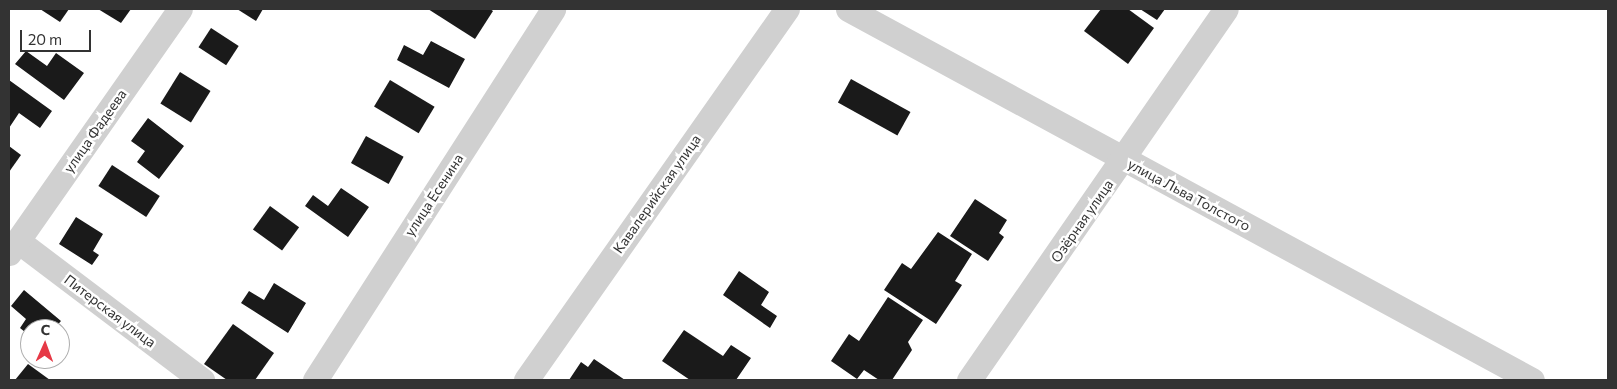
<!DOCTYPE html>
<html>
<head>
<meta charset="utf-8">
<style>
  body { margin:0 }
  #map { position:relative; width:1617px; height:389px; overflow:hidden; background:#fff; font-family:Commissioner,sans-serif }
  div>[style] { position:absolute }
  .building>* { inset:0; background:#1a1a1a; transform-origin:0 0 }
  .street>* { height:25px; margin:-12.5px; padding:0 12.5px; transform-origin:12.5px; border-radius:12.5px; background:#d0d0d0 }
  span { translate:-50% -50%; white-space:nowrap; text-align:center; line-height:1.15; -webkit-text-stroke:5px #fff; paint-order:stroke }
  .street-label { font-size:14px; color:#333 }
  .frame { position:absolute; inset:0; border:10px solid #333; pointer-events:none }
  .north { position:absolute; left:20px; top:319px; width:50px; height:50px; box-sizing:border-box; background:#fff; border:1px solid #adadad; border-radius:50%; rotate:2deg; font-size:14px; font-weight:700; line-height:20px; text-align:center; color:#333 }
  .north::after { content:''; display:block; margin:auto; width:18px; height:22px; background:#e63946; clip-path:polygon(50% 0,100% 100%,50% 72%,0 100%) }
  .scale { position:absolute; left:20px; top:30px; width:71px; height:22px; box-sizing:border-box; border:2px solid #333; border-top:0; padding-left:6px; font-size:15px; line-height:18px; white-space:nowrap; color:#333; -webkit-text-stroke:4px #fff; paint-order:stroke }
</style>
</head>
<body>
<div id="map">
  <div class="building">
    <i style="clip-path:polygon(40px 9px,69px 9px,60px 22px)"></i>
    <i style="clip-path:polygon(98px 9px,131px 9px,121px 23px)"></i>
    <i style="clip-path:polygon(237px 9px,263px 9px,256px 21px)"></i>
    <i style="clip-path:polygon(428px 9px,490px 9px,493px 11px,475px 39px)"></i>
    <i style="clip-path:polygon(1101px 9px,1128px 9px,1154px 28px,1128px 64px,1084px 31px)"></i>
    <i style="clip-path:polygon(1140px 9px,1165px 9px,1157px 20px)"></i>
    <i style="left:211px;top:28px;width:33px;height:23px;rotate:33deg"></i>
    <i style="clip-path:polygon(431px 41px,465px 59px,449px 88px,397px 60px,404px 45px,423px 55px)"></i>
    <i style="clip-path:polygon(26px 51px,47px 66px,56px 53px,84px 73px,64px 100px,15px 64px)"></i>
    <i style="left:180px;top:72px;width:36px;height:37px;rotate:32deg"></i>
    <i style="left:851px;top:79px;width:68px;height:27px;rotate:29deg"></i>
    <i style="clip-path:polygon(9px 80px,52px 111px,40px 128px,19px 113px,9px 128px)"></i>
    <i style="left:390px;top:80px;width:52px;height:31px;rotate:31deg"></i>
    <i style="clip-path:polygon(148px 118px,184px 146px,159px 179px,137px 162px,145px 151px,131px 141px)"></i>
    <i style="left:366px;top:136px;width:43px;height:31px;rotate:29deg"></i>
    <i style="clip-path:polygon(9px 146px,21px 155px,9px 172px)"></i>
    <i style="left:112px;top:165px;width:57px;height:25px;rotate:33deg"></i>
    <i style="clip-path:polygon(341px 188px,369px 207px,348px 237px,305px 206px,313px 195px,328px 206px)"></i>
    <i style="clip-path:polygon(975px 199px,1007px 220px,999px 233px,1004px 237px,988px 261px,950px 236px)"></i>
    <i style="left:270px;top:206px;width:36px;height:29px;rotate:36deg"></i>
    <i style="clip-path:polygon(76px 217px,103px 234px,93px 251px,99px 255px,92px 265px,59px 244px)"></i>
    <i style="clip-path:polygon(938px 232px,972px 254px,955px 281px,962px 285px,936px 324px,884px 290px,902px 263px,911px 269px)"></i>
    <i style="clip-path:polygon(739px 271px,769px 292px,761px 305px,777px 316px,770px 328px,723px 295px)"></i>
    <i style="clip-path:polygon(274px 283px,306px 303px,288px 333px,241px 303px,249px 291px,264px 300px)"></i>
    <i style="clip-path:polygon(24px 290px,61px 321px,54px 329px,30px 329px,30px 336px,20px 328px,26px 319px,11px 306px)"></i>
    <i style="clip-path:polygon(888px 297px,923px 320px,908px 342px,912px 350px,892px 380px,879px 380px,864px 370px,857px 379px,831px 361px,849px 334px,859px 341px)"></i>
    <i style="clip-path:polygon(233px 324px,274px 353px,255px 380px,227px 380px,204px 364px)"></i>
    <i style="clip-path:polygon(684px 330px,723px 356px,731px 345px,751px 358px,736px 380px,690px 380px,662px 361px)"></i>
    <i style="clip-path:polygon(594px 359px,625px 380px,569px 380px,581px 362px,588px 367px)"></i>
    <i style="clip-path:polygon(28px 364px,50px 380px,15px 380px)"></i>
  </div>
  <div class="street">
    <i style="left:848px;top:9px;width:778px;rotate:28.48deg"></i>
    <i style="left:18px;top:241px;width:231px;rotate:37.1deg"></i>
    <i style="left:9px;top:253px;width:298px;rotate:-55deg"></i>
    <i style="left:315px;top:380px;width:441px;rotate:-57.3deg"></i>
    <i style="left:526px;top:380px;width:454px;rotate:-54.9deg"></i>
    <i style="left:969px;top:380px;width:451px;rotate:-55.3deg"></i>
  </div>
  <div class="street-label">
    <span style="left:95px;top:131px;rotate:-55deg">улица Фадеева</span>
    <span style="left:657px;top:194px;rotate:-55deg">Кавалерийская улица</span>
    <span style="left:434px;top:195px;rotate:-57deg">улица Есенина</span>
    <span style="left:1189px;top:195px;rotate:28deg">улица Льва Толстого</span>
    <span style="left:1082px;top:221px;rotate:-55deg">Озёрная улица</span>
    <span style="left:110px;top:311px;rotate:37deg">Питерская улица</span>
  </div>
  <div class="frame"></div>
  <div class="north">С</div>
  <div class="scale">20 m</div>
</div>
</body>
</html>
